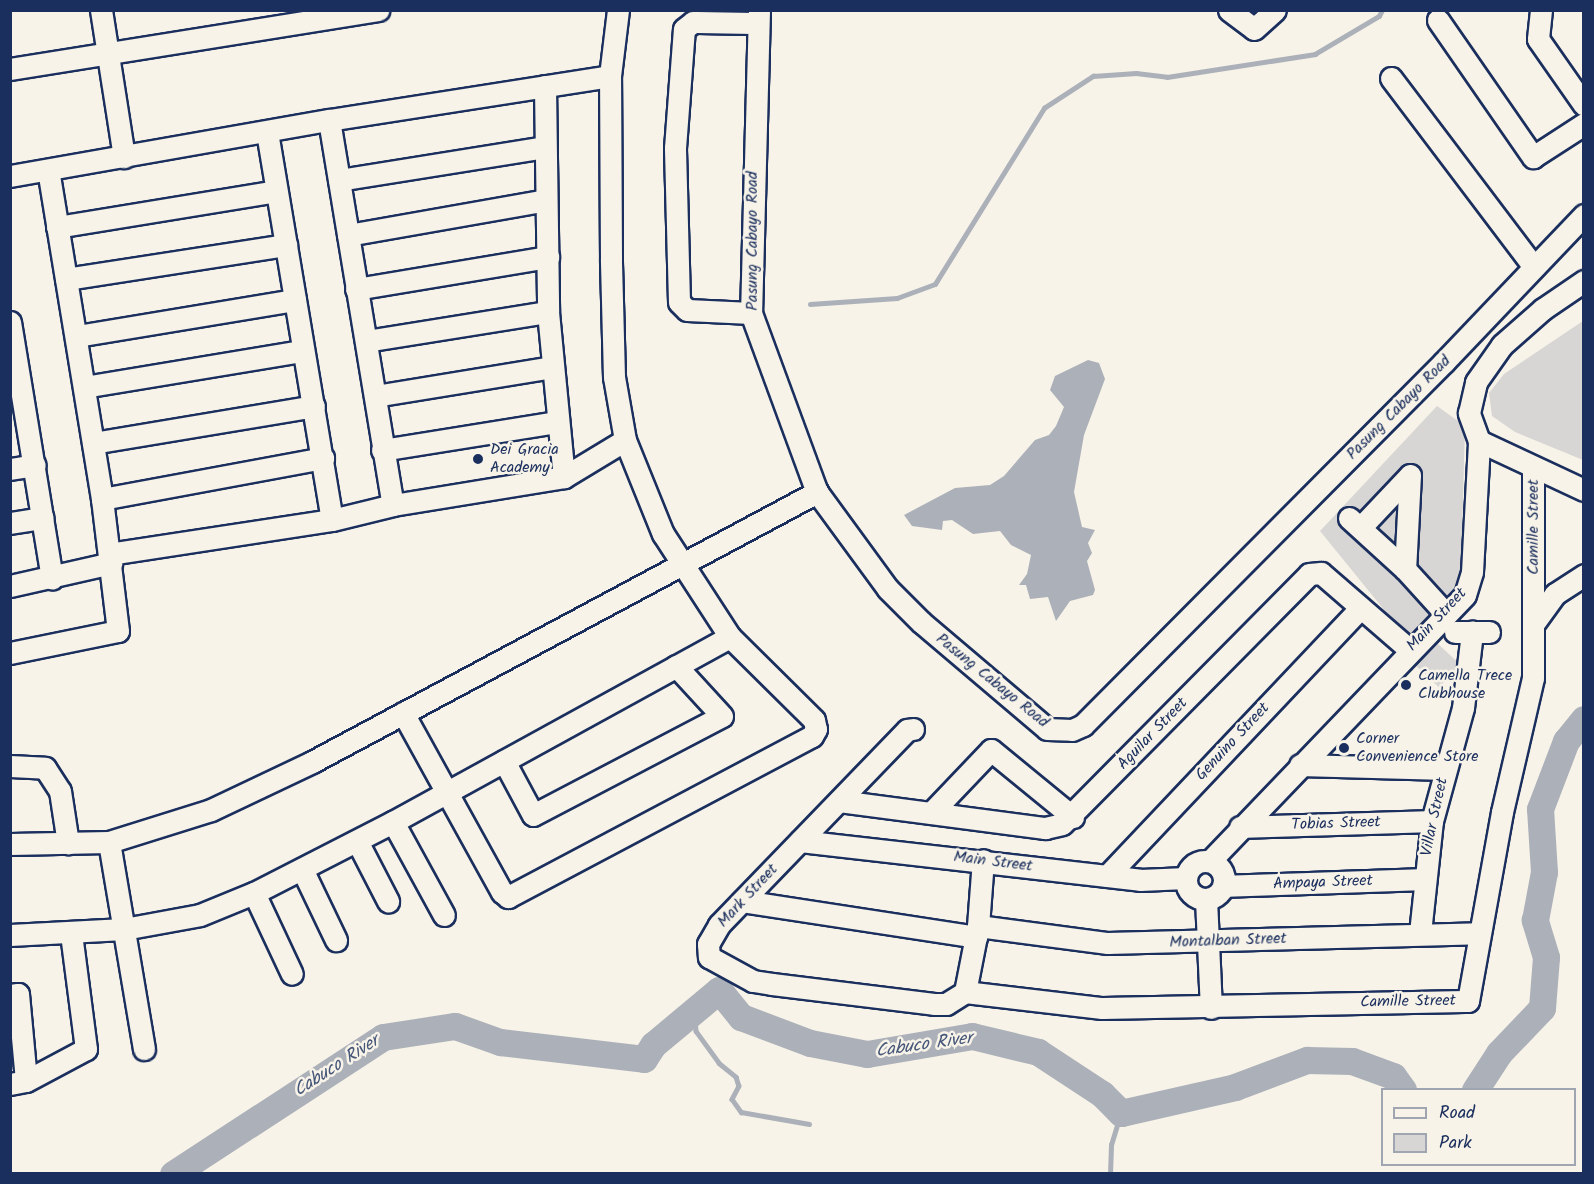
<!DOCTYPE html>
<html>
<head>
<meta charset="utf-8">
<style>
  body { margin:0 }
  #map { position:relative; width:1594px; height:1184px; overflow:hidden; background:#f7f3e8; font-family:Kalam,sans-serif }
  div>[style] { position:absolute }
  .green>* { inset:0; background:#d7d6d4; transform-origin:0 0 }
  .water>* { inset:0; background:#acb0b9 }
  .stream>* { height:4.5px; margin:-2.25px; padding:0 2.25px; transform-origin:2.25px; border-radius:2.25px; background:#acb0b9 }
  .river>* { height:27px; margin:-13.5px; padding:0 13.5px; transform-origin:13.5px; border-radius:13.5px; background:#acb0b9 }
  .roads { filter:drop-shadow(2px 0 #1b2f5e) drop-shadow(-2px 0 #1b2f5e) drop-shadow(0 2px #1b2f5e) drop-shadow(0 -2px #1b2f5e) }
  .minor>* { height:21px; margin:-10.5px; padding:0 10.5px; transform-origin:10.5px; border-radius:10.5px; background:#f7f3e8 }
  .minor>.ring { margin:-10.5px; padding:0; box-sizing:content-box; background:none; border:21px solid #f7f3e8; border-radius:50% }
  .dots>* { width:16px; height:16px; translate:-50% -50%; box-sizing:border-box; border:3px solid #f7f3e8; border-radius:50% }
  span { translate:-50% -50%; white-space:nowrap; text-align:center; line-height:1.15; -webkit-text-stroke:5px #f7f3e8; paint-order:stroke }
  .street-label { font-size:16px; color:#1b2f5e }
  .poi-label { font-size:16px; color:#1b2f5e }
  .left { translate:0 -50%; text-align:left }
  .water-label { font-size:18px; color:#465679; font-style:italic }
  .frame { position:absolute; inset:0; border:12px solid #1b2f5e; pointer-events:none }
  .legend { position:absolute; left:1381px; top:1088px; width:195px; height:78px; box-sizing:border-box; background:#f7f3e8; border:2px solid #9fa5b1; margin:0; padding:8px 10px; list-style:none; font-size:18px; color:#1b2f5e }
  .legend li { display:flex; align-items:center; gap:12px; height:30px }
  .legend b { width:30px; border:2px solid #9fa5b1 }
</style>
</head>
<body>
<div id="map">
  <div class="green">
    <i style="clip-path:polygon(1583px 321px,1583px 460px,1515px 432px,1492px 416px,1489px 393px,1504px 374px)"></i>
    <i style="clip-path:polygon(1437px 406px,1465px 426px,1461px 576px,1456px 594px,1419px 632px,1409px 633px,1398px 627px,1320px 531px)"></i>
    <i style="left:1436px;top:642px;width:33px;height:31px;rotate:43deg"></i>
  </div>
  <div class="water">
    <i style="clip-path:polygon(1088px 360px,1099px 363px,1105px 379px,1084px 435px,1074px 492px,1082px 527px,1095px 530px,1088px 543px,1092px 553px,1087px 561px,1095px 590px,1093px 595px,1070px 601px,1056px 621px,1048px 597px,1030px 599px,1026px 585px,1019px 585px,1027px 574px,1031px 555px,1011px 545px,1000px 531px,973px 534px,952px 520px,943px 521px,942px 530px,912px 526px,904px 515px,955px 488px,990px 485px,1004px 476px,1035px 440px,1049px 435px,1056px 426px,1064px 407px,1050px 390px,1055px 376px)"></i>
  </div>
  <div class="stream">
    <i style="left:810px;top:304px;width:87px;rotate:-3.9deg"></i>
    <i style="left:897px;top:298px;width:40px;rotate:-20.2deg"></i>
    <i style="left:935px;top:284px;width:207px;rotate:-58.2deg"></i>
    <i style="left:1044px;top:108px;width:59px;rotate:-33.1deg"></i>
    <i style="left:1093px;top:76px;width:43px;rotate:-4deg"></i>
    <i style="left:1136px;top:73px;width:31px;rotate:7deg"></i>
    <i style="left:1167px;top:77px;width:150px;rotate:-8.8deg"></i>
    <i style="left:1315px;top:54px;width:74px;rotate:-30.7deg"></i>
    <i style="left:1379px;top:16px;width:7px;rotate:-63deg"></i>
    <i style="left:709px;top:999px;width:24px;rotate:125deg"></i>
    <i style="left:695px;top:1019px;width:12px;rotate:85deg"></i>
    <i style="left:696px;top:1031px;width:39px;rotate:54deg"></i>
    <i style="left:719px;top:1063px;width:22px;rotate:39deg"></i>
    <i style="left:736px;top:1077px;width:9px;rotate:72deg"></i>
    <i style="left:739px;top:1086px;width:15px;rotate:118deg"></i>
    <i style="left:732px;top:1099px;width:16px;rotate:55deg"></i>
    <i style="left:741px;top:1112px;width:69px;rotate:10deg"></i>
    <i style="left:1110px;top:1174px;width:29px;rotate:-88deg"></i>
    <i style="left:1111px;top:1145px;width:34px;rotate:-73deg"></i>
  </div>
  <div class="river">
    <i style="left:1475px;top:1090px;width:44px;rotate:-57deg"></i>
    <i style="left:1499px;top:1053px;width:62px;rotate:-46.3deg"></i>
    <i style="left:1542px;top:1008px;width:51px;rotate:-85.5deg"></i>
    <i style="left:1546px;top:957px;width:39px;rotate:-107deg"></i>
    <i style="left:1535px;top:920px;width:49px;rotate:-79.4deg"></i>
    <i style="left:1544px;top:872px;width:63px;rotate:-93.6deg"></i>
    <i style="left:1540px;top:809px;width:73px;rotate:-69.1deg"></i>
    <i style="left:1566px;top:741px;width:28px;rotate:-51deg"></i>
    <i style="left:173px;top:1174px;width:251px;rotate:-33.1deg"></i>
    <i style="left:383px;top:1037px;width:73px;rotate:-8.7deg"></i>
    <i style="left:455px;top:1026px;width:48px;rotate:19.6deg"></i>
    <i style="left:500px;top:1042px;width:145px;rotate:6.7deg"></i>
    <i style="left:644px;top:1059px;width:17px;rotate:-57deg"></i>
    <i style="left:653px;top:1045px;width:86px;rotate:-39.8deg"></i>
    <i style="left:719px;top:990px;width:35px;rotate:51deg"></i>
    <i style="left:741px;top:1017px;width:74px;rotate:20.6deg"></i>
    <i style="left:810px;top:1043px;width:58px;rotate:10.9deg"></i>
    <i style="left:867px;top:1054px;width:107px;rotate:-9.7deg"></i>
    <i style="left:972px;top:1036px;width:68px;rotate:13.6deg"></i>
    <i style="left:1038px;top:1052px;width:77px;rotate:33.3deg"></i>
    <i style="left:1102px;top:1094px;width:27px;rotate:45deg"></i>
    <i style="left:1121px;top:1113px;width:117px;rotate:-12.8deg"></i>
    <i style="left:1235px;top:1087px;width:77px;rotate:-20.6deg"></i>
    <i style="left:1307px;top:1060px;width:45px;rotate:1.3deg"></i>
    <i style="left:1352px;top:1061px;width:44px;rotate:20.1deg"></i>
    <i style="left:1393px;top:1076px;width:17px;rotate:54deg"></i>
  </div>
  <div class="roads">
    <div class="minor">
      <i style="left:101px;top:10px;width:149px;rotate:81.1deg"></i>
      <i style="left:759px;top:10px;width:303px;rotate:91.5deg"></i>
      <i style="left:751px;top:313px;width:191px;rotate:69.8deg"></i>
      <i style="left:817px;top:492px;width:120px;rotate:53.8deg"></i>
      <i style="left:888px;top:589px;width:47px;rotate:45deg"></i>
      <i style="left:921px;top:622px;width:165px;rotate:40.3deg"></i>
      <i style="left:1047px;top:729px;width:25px;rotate:2deg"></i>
      <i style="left:1072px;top:730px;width:12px;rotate:-24deg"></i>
      <i style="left:1083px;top:725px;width:512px;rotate:-45.16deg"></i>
      <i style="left:1444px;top:362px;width:203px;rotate:-46.4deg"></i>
      <i style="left:1229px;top:10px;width:31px;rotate:37deg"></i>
      <i style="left:1254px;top:29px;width:28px;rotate:-42deg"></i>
      <i style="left:1541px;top:10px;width:29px;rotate:96deg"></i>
      <i style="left:1538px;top:39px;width:80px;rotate:55.1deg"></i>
      <i style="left:1438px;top:20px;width:167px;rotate:55.3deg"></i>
      <i style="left:1533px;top:157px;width:61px;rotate:-32.9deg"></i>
      <i style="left:10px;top:69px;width:373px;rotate:-9.1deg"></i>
      <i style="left:1391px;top:78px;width:237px;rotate:52.9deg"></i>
      <i style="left:545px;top:86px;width:226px;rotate:89.2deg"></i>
      <i style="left:548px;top:312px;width:166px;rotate:84.5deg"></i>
      <i style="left:329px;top:120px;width:390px;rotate:80.6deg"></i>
      <i style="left:267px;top:132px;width:393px;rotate:80.5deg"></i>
      <i style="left:10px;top:176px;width:324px;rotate:-10deg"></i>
      <i style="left:329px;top:120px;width:284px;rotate:-8.9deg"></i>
      <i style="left:339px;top:180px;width:208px;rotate:-9.1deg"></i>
      <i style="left:57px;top:227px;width:222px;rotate:-9.3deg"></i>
      <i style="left:348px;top:235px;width:201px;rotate:-10deg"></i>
      <i style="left:66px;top:279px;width:223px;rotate:-8.8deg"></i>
      <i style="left:356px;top:289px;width:195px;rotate:-9.5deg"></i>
      <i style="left:751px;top:313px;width:64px;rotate:-177.3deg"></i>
      <i style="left:687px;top:310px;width:11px;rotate:-135deg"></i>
      <i style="left:679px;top:302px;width:154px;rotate:-91.5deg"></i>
      <i style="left:675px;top:148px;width:119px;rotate:-85.7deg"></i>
      <i style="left:684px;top:29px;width:11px;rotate:-38deg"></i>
      <i style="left:693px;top:22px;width:64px;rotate:0.9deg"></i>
      <i style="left:10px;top:322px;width:260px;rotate:80.7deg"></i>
      <i style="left:77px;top:336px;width:221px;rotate:-9.4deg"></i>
      <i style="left:366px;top:341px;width:184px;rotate:-9.1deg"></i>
      <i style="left:84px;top:387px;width:221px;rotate:-9.4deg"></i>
      <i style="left:375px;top:396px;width:179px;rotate:-9.3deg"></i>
      <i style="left:1479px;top:441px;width:116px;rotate:25deg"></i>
      <i style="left:93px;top:443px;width:224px;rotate:-9.5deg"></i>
      <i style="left:382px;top:450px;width:176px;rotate:-9.1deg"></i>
      <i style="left:10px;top:469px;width:25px;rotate:-9deg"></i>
      <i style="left:102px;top:499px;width:225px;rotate:-10.5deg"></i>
      <i style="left:1349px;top:518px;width:76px;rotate:42.3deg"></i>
      <i style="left:1405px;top:569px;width:61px;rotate:47.7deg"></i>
      <i style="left:10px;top:523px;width:33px;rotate:-9deg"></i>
      <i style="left:1361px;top:527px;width:71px;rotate:-46.7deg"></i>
      <i style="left:1410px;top:475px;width:94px;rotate:93deg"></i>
      <i style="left:109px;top:554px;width:226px;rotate:-8.7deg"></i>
      <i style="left:332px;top:520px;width:63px;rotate:-13.8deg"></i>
      <i style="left:393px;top:505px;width:173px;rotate:-9.3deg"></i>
      <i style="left:564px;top:477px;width:71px;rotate:-31.2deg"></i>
      <i style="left:10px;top:586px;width:104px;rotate:-12.8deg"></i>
      <i style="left:1534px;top:623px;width:36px;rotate:-54deg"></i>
      <i style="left:1555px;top:594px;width:35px;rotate:-33deg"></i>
      <i style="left:1455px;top:632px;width:34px"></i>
      <i style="left:10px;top:653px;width:110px;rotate:-11.5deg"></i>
      <i style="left:118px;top:631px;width:133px;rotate:-96.9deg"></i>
      <i style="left:102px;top:499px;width:333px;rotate:-99.3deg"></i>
      <i style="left:403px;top:713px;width:205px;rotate:61.1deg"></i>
      <i style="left:502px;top:892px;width:8px;rotate:40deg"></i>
      <i style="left:508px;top:897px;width:344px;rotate:-27.9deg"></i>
      <i style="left:812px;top:736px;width:8px;rotate:-60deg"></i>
      <i style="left:816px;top:729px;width:9px;rotate:-103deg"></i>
      <i style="left:814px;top:720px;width:118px;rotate:-135.3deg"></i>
      <i style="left:730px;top:637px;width:123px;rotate:-123deg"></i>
      <i style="left:663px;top:534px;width:101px;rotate:-112deg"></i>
      <i style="left:625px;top:440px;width:64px;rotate:-99.9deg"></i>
      <i style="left:614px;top:377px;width:118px;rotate:-91.5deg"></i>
      <i style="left:611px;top:259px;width:183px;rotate:-90.3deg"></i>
      <i style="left:610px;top:76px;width:66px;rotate:-83.1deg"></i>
      <i style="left:913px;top:729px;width:6px;rotate:171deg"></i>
      <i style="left:907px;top:730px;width:271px;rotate:134deg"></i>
      <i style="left:719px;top:925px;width:22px;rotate:120deg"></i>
      <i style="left:708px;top:944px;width:13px;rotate:86deg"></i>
      <i style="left:709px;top:957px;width:50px;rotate:28.6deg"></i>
      <i style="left:753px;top:981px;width:19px;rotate:9deg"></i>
      <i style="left:772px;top:984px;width:163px;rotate:7deg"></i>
      <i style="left:934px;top:1004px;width:12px"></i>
      <i style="left:946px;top:1004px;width:22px;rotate:-32deg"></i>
      <i style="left:504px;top:761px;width:61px;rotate:61.8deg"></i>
      <i style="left:533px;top:815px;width:213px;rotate:-27.6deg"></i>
      <i style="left:722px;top:716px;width:68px;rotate:-132.6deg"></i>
      <i style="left:1300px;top:765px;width:145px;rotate:1.6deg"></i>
      <i style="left:10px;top:766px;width:35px;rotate:3deg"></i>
      <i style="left:45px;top:768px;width:27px;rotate:57deg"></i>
      <i style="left:60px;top:791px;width:53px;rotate:81.3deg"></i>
      <i style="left:839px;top:801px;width:208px;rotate:7.5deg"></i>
      <i style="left:1045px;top:828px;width:17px;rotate:-13deg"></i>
      <i style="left:1062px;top:824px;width:351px;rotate:-45.3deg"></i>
      <i style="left:1309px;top:574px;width:12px;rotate:-5deg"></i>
      <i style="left:1321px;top:573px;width:118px;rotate:40.9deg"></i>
      <i style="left:931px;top:813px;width:87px;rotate:-46.4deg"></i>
      <i style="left:991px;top:750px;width:106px;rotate:39.3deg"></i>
      <i style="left:393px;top:822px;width:106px;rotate:61.3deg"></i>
      <i style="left:1240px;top:827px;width:192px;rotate:-1.8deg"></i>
      <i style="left:357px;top:841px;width:68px;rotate:62.7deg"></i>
      <i style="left:800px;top:841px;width:342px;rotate:6.5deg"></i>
      <i style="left:1140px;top:880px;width:46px;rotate:-2.5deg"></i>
      <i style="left:109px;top:842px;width:210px;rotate:80.4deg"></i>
      <i style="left:10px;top:844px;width:99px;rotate:-1.2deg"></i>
      <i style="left:109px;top:842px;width:107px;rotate:-17.4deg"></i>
      <i style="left:211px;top:810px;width:112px;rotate:-25.4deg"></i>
      <i style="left:312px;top:762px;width:573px;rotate:-28.13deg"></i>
      <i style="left:1210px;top:861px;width:368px;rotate:-46.2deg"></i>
      <i style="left:1465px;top:595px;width:24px;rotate:-73deg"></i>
      <i style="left:1472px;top:572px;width:131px;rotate:-86.9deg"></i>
      <i style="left:1479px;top:441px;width:30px;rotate:-110deg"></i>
      <i style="left:1469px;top:413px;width:32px;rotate:-77deg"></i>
      <i style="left:1476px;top:382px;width:45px;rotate:-54.9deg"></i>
      <i style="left:1502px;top:345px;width:55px;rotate:-41.3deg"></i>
      <i style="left:1543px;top:309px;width:50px;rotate:-34.3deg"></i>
      <i class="ring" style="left:1186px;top:861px;width:17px;height:17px"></i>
      <i style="left:302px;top:869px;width:79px;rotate:64.4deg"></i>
      <i style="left:1107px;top:876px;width:369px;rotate:-46.6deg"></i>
      <i style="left:1223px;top:886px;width:200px;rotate:-2deg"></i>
      <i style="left:254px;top:893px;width:89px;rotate:64.9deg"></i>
      <i style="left:1206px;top:899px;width:109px;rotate:87.4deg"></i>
      <i style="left:742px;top:901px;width:237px;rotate:8.7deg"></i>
      <i style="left:978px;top:926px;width:131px;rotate:7.5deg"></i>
      <i style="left:1108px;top:943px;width:370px;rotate:-1.5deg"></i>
      <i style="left:1420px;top:933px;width:113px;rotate:-83.9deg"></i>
      <i style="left:1432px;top:821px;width:117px;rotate:-74.7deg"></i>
      <i style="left:1463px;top:708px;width:77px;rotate:-83.2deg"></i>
      <i style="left:10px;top:935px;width:114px;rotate:-3deg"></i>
      <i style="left:124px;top:929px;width:77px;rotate:-10.4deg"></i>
      <i style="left:200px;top:915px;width:58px;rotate:-22.2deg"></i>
      <i style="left:254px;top:893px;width:156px;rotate:-27.1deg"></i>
      <i style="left:393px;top:822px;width:384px;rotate:-28.8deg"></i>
      <i style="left:965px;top:992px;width:138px;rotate:6.7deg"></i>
      <i style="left:1102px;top:1008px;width:366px;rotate:-1.1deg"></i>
      <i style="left:1468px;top:1001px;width:192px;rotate:-79.8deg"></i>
      <i style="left:1502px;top:812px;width:138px;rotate:-77deg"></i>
      <i style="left:1533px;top:678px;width:211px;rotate:-90deg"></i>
      <i style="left:965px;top:992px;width:67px;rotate:-78.9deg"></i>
      <i style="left:978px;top:926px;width:66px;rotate:-85.7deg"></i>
      <i style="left:10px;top:995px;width:8px;rotate:-7deg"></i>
      <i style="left:18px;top:994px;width:87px;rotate:84.7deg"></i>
      <i style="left:10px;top:1084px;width:16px;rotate:-11deg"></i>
      <i style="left:26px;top:1081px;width:68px;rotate:-28.1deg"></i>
      <i style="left:86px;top:1049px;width:116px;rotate:-97.4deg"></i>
    </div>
  </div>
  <div class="dots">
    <i style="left:478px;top:459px;background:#1b2f5e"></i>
    <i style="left:1406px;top:685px;background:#1b2f5e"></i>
    <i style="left:1344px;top:748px;background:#1b2f5e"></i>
  </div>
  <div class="street-label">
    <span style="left:753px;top:241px;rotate:-90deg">Pasung Cabayo Road</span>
    <span style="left:1399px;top:408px;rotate:-45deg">Pasung Cabayo Road</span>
    <span style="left:1534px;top:527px;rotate:-90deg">Camille Street</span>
    <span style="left:1437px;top:620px;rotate:-47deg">Main Street</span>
    <span style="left:992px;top:681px;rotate:39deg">Pasung Cabayo Road</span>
    <span style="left:1153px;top:734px;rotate:-46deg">Aguilar Street</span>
    <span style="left:1233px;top:742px;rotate:-47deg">Genuino Street</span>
    <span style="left:1435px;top:817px;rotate:-78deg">Villar Street</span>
    <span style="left:1336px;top:824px;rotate:-2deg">Tobias Street</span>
    <span style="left:993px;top:862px;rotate:7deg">Main Street</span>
    <span style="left:1323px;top:883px;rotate:-2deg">Ampaya Street</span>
    <span style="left:748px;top:896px;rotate:-47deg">Mark Street</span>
    <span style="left:1228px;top:941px;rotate:-2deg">Montalban Street</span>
    <span style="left:1408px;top:1002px;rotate:-1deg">Camille Street</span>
  </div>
  <div class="poi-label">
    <span class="left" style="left:490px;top:459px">Dei Gracia<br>Academy</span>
    <span class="left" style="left:1418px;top:685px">Camella Trece<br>Clubhouse</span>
    <span class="left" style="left:1356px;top:748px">Corner<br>Convenience Store</span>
  </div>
  <div class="water-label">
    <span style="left:924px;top:1046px;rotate:-8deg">Cabuco River</span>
    <span style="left:337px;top:1067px;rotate:-33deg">Cabuco River</span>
  </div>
  <div class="frame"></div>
  <ul class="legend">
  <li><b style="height:8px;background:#f7f3e8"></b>Road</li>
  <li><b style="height:16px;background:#d7d6d4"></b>Park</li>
  </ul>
</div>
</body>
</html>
